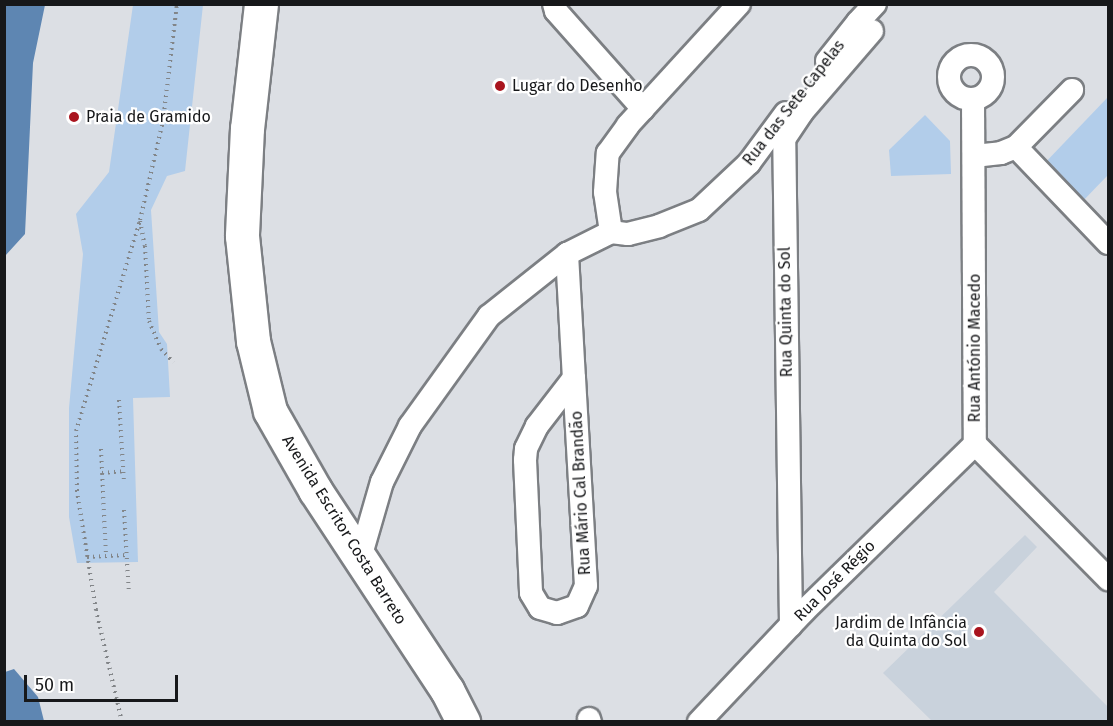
<!DOCTYPE html>
<html>
<head>
<meta charset="utf-8">
<style>
  body { margin:0 }
  #map { position:relative; width:1113px; height:726px; overflow:hidden; background:#dcdfe4; font-family:"Fira Sans",sans-serif }
  div>[style] { position:absolute }
  .built>* { inset:0; background:#c9d2dc }
  .green>* { inset:0; background:#b2cdea }
  .water>* { inset:0; background:#5e86b2 }
  .path>* { height:4px; margin-top:-2px; transform-origin:0; background:repeating-linear-gradient(90deg,#828588 0 1.5px,transparent 0 6px) }
  .roads { filter:drop-shadow(2px 0 #7c7f83) drop-shadow(-2px 0 #7c7f83) drop-shadow(0 2px #7c7f83) drop-shadow(0 -2px #7c7f83) }
  .street>* { height:22px; margin:-11px; padding:0 11px; transform-origin:11px; border-radius:11px; background:#fff }
  .street>.ring { margin:-11px; padding:0; box-sizing:content-box; background:none; border:22px solid #fff; border-radius:50% }
  .primary>* { height:33px; margin:-16.5px; padding:0 16.5px; transform-origin:16.5px; border-radius:16.5px; background:#fff }
  .dots>* { width:16px; height:16px; translate:-50% -50%; box-sizing:border-box; border:3px solid #fff; border-radius:50% }
  span { translate:-50% -50%; white-space:nowrap; text-align:center; line-height:1.15; -webkit-text-stroke:4.5px #fff; paint-order:stroke }
  .poi-label { font-size:16px; color:#17181a }
  .left { translate:0 -50%; text-align:left }
  .right { translate:-100% -50%; text-align:right }
  .street-label { font-size:16px; color:#17181a }
  .frame { position:absolute; inset:0; border:6px solid #17181a; pointer-events:none }
  .scale { position:absolute; left:24px; top:675px; width:154px; height:27px; box-sizing:border-box; border:3px solid #17181a; border-top:0; padding-left:8px; font-size:18px; line-height:21px; white-space:nowrap; color:#17181a; -webkit-text-stroke:4px #fff; paint-order:stroke }
</style>
</head>
<body>
<div id="map">
  <div class="built">
    <i style="clip-path:polygon(1025px 535px,1037px 547px,994px 592px,1108px 707px,1108px 721px,932px 721px,883px 673px)"></i>
  </div>
  <div class="green">
    <i style="clip-path:polygon(133px 5px,203px 5px,185px 171px,167px 176px,151px 210px,159px 332px,167px 344px,170px 397px,133px 398px,138px 562px,77px 563px,69px 517px,69px 408px,83px 254px,76px 214px,109px 172px)"></i>
    <i style="clip-path:polygon(1108px 97px,1108px 175px,1079px 205px,1041px 167px)"></i>
    <i style="clip-path:polygon(925px 115px,950px 141px,951px 174px,891px 176px,889px 150px)"></i>
  </div>
  <div class="water">
    <i style="clip-path:polygon(5px 4px,45px 5px,33px 63px,25px 234px,5px 256px)"></i>
    <i style="clip-path:polygon(14px 669px,38px 697px,44px 721px,5px 721px,5px 672px)"></i>
  </div>
  <div class="path">
    <i style="left:140px;top:221px;width:25px;rotate:79deg"></i>
    <i style="left:145px;top:246px;width:75px;rotate:86.9deg"></i>
    <i style="left:149px;top:321px;width:30px;rotate:67deg"></i>
    <i style="left:161px;top:349px;width:18px;rotate:47deg"></i>
    <i style="left:119px;top:400px;width:82px;rotate:86.5deg"></i>
    <i style="left:101px;top:449px;width:107px;rotate:87.3deg"></i>
    <i style="left:102px;top:473px;width:21px;rotate:-5deg"></i>
    <i style="left:124px;top:510px;width:83px;rotate:86.6deg"></i>
    <i style="left:87px;top:557px;width:40px;rotate:-2.9deg"></i>
    <i style="left:122px;top:722px;width:115px;rotate:-103.1deg"></i>
    <i style="left:96px;top:610px;width:121px;rotate:-99.1deg"></i>
    <i style="left:77px;top:491px;width:60px;rotate:-91deg"></i>
    <i style="left:76px;top:431px;width:220px;rotate:-73.1deg"></i>
    <i style="left:140px;top:220px;width:102px;rotate:-76.9deg"></i>
    <i style="left:163px;top:121px;width:118px;rotate:-83.2deg"></i>
  </div>
  <div class="roads">
    <div class="street">
      <i style="left:554px;top:4px;width:7px;rotate:74deg"></i>
      <i style="left:556px;top:11px;width:131px;rotate:48.4deg"></i>
      <i class="ring" style="left:949px;top:55px;width:22px;height:22px"></i>
      <i style="left:827px;top:61px;width:50px;rotate:-51.5deg"></i>
      <i style="left:858px;top:22px;width:25px;rotate:-47deg"></i>
      <i style="left:973px;top:99px;width:345px;rotate:89.7deg"></i>
      <i style="left:975px;top:444px;width:190px;rotate:45.4deg"></i>
      <i style="left:1016px;top:147px;width:133px;rotate:46.2deg"></i>
      <i style="left:974px;top:156px;width:27px;rotate:-6deg"></i>
      <i style="left:1001px;top:153px;width:16px;rotate:-22deg"></i>
      <i style="left:1016px;top:147px;width:80px;rotate:-45.5deg"></i>
      <i style="left:611px;top:232px;width:17px;rotate:7deg"></i>
      <i style="left:628px;top:234px;width:32px;rotate:-14deg"></i>
      <i style="left:659px;top:226px;width:43px;rotate:-21.8deg"></i>
      <i style="left:699px;top:210px;width:69px;rotate:-43.2deg"></i>
      <i style="left:749px;top:163px;width:62px;rotate:-53.5deg"></i>
      <i style="left:567px;top:254px;width:124px;rotate:86.8deg"></i>
      <i style="left:574px;top:378px;width:61px;rotate:127.6deg"></i>
      <i style="left:537px;top:426px;width:25px;rotate:116deg"></i>
      <i style="left:526px;top:449px;width:11px;rotate:95deg"></i>
      <i style="left:525px;top:460px;width:133px;rotate:87.4deg"></i>
      <i style="left:531px;top:593px;width:17px;rotate:59deg"></i>
      <i style="left:540px;top:608px;width:18px;rotate:16deg"></i>
      <i style="left:557px;top:613px;width:21px;rotate:-19deg"></i>
      <i style="left:577px;top:606px;width:22px;rotate:-66deg"></i>
      <i style="left:586px;top:586px;width:208px;rotate:-93.3deg"></i>
      <i style="left:360px;top:558px;width:79px;rotate:-73.9deg"></i>
      <i style="left:382px;top:482px;width:63px;rotate:-63.4deg"></i>
      <i style="left:410px;top:426px;width:135px;rotate:-54.3deg"></i>
      <i style="left:489px;top:316px;width:100px;rotate:-38.5deg"></i>
      <i style="left:567px;top:254px;width:49px;rotate:-26.6deg"></i>
      <i style="left:611px;top:232px;width:40px;rotate:-98.5deg"></i>
      <i style="left:605px;top:192px;width:39px;rotate:-86deg"></i>
      <i style="left:608px;top:153px;width:34px;rotate:-54deg"></i>
      <i style="left:628px;top:125px;width:164px;rotate:-47.5deg"></i>
      <i style="left:791px;top:625px;width:486px;rotate:-90.8deg"></i>
      <i style="left:784px;top:139px;width:32px;rotate:-56deg"></i>
      <i style="left:802px;top:112px;width:107px;rotate:-49.2deg"></i>
      <i style="left:589px;top:719px;width:3px;rotate:72deg"></i>
      <i style="left:699px;top:722px;width:153px;rotate:-46.6deg"></i>
      <i style="left:804px;top:611px;width:239px;rotate:-44.3deg"></i>
    </div>
    <div class="primary">
      <i style="left:261px;top:4px;width:125px;rotate:96.4deg"></i>
      <i style="left:247px;top:128px;width:108px;rotate:92.7deg"></i>
      <i style="left:242px;top:236px;width:106px;rotate:84deg"></i>
      <i style="left:253px;top:341px;width:72px;rotate:76.3deg"></i>
      <i style="left:270px;top:411px;width:91px;rotate:60.3deg"></i>
      <i style="left:315px;top:490px;width:240px;rotate:56.6deg"></i>
      <i style="left:447px;top:690px;width:36px;rotate:63deg"></i>
    </div>
  </div>
  <div class="dots">
    <i style="left:500px;top:86px;background:#a9141e"></i>
    <i style="left:74px;top:117px;background:#a9141e"></i>
    <i style="left:979px;top:632px;background:#a9141e"></i>
  </div>
  <div class="poi-label">
    <span class="left" style="left:512px;top:86px">Lugar do Desenho</span>
    <span class="left" style="left:86px;top:117px">Praia de Gramido</span>
    <span class="right" style="left:967px;top:632px">Jardim de Infância<br>da Quinta do Sol</span>
  </div>
  <div class="street-label">
    <span style="left:794px;top:103px;rotate:-52deg">Rua das Sete Capelas</span>
    <span style="left:786px;top:312px;rotate:-91deg">Rua Quinta do Sol</span>
    <span style="left:975px;top:348px;rotate:-90deg">Rua António Macedo</span>
    <span style="left:581px;top:493px;rotate:-93deg">Rua Mário Cal Brandão</span>
    <span style="left:344px;top:530px;rotate:58deg">Avenida Escritor Costa Barreto</span>
    <span style="left:835px;top:581px;rotate:-45deg">Rua José Régio</span>
  </div>
  <div class="frame"></div>
  <div class="scale">50 m</div>
</div>
</body>
</html>
